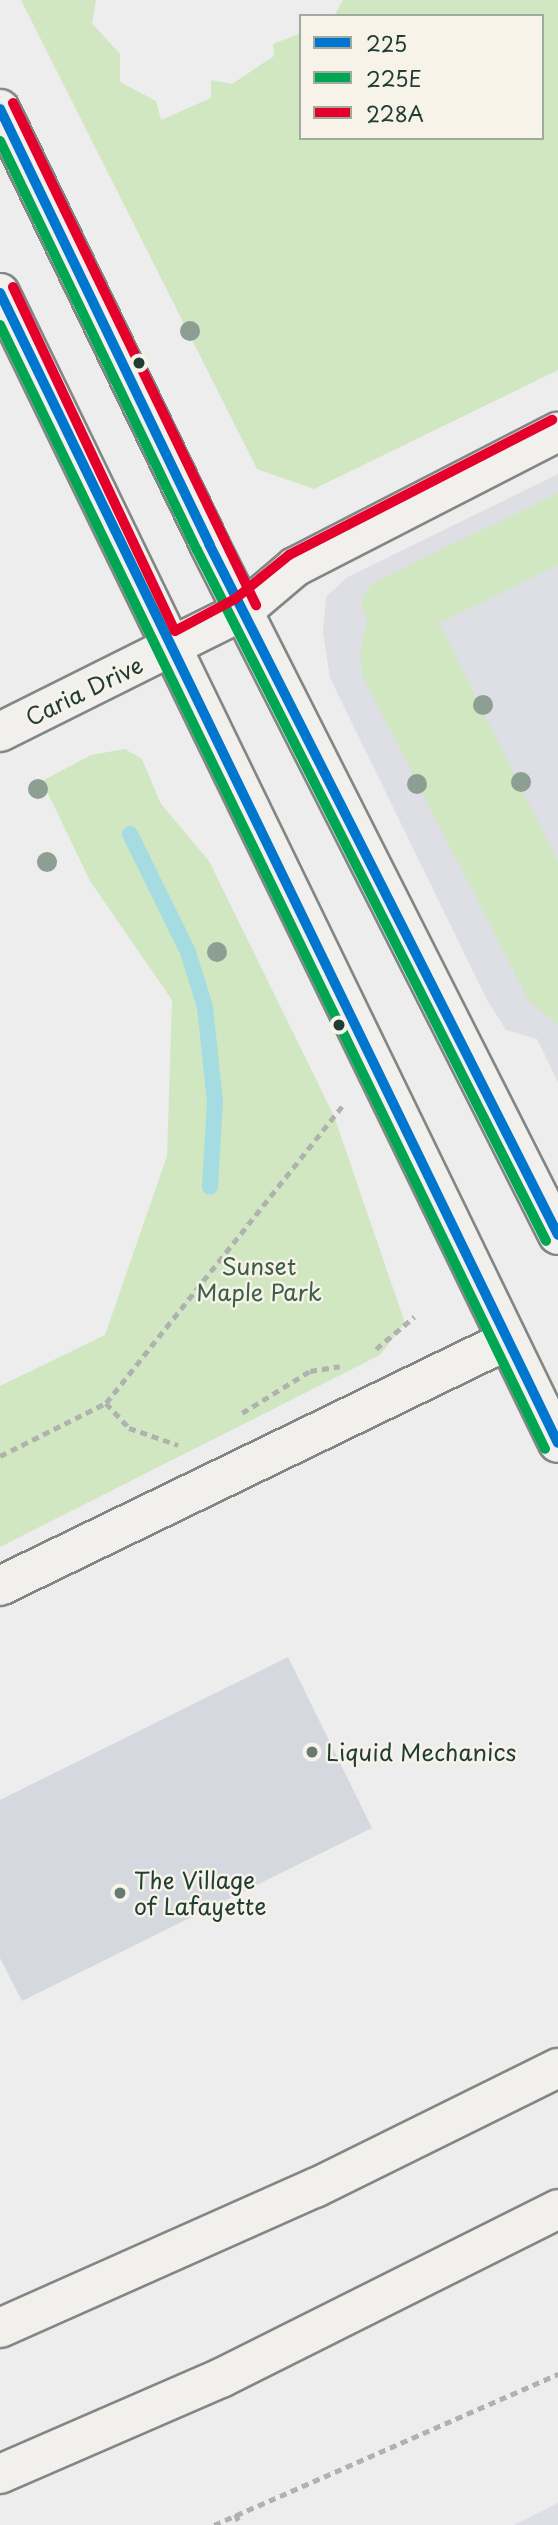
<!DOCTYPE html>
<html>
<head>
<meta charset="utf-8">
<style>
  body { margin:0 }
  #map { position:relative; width:558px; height:2525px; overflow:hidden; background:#eeeded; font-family:"Playpen Sans",sans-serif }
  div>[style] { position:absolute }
  .built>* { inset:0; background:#dedfe4 }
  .green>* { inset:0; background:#d0e7c2 }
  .stream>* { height:16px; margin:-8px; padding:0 8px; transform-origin:8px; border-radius:8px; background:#a4dce2 }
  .building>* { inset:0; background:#d5d8de }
  .path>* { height:4.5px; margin-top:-2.25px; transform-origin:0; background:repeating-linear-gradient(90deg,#afb2ae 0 7px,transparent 0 12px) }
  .roads { filter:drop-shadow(2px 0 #828785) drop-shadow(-2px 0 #828785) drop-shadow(0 2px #828785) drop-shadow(0 -2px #828785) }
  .minor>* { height:38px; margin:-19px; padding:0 19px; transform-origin:19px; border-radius:19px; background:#f1f0ed }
  .major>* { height:38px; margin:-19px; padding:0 19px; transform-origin:19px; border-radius:19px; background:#f1f0ed }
  .bus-1>* { height:10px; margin:-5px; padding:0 5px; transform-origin:5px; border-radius:5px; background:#0076ce }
  .bus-2>* { height:10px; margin:-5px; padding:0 5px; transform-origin:5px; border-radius:5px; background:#00a651 }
  .bus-3>* { height:10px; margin:-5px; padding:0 5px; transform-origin:5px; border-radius:5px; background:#e4002b }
  .trees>* { width:20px; height:20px; margin:-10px; border-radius:50%; background:#8d9e93 }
  .dots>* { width:19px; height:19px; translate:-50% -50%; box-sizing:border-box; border:4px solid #f7f3e8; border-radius:50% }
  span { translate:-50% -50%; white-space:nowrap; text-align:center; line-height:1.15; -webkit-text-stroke:5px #f7f3e8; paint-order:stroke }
  .street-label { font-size:23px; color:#1f3d34 }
  .park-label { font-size:23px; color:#3d5e49 }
  .poi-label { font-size:23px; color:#1f3d34 }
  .left { translate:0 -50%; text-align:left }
  .legend { position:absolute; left:299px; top:14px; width:245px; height:126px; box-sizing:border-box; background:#f7f3e8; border:2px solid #a1aaa0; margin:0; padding:9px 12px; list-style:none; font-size:21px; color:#1f3d34 }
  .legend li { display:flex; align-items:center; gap:14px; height:35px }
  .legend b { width:35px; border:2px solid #a1aaa0 }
</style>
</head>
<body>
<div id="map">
  <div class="built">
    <i style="clip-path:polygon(558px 474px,558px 1082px,537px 1039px,506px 1030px,487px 1000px,330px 678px,323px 632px,326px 597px,346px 578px)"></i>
    <i style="clip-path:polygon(558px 2503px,558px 2525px,514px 2525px)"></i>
  </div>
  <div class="green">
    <i style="clip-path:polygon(21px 0,96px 0,92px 23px,120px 54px,120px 82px,156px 101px,161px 120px,211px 98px,211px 80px,232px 84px,274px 56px,273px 44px,301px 33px,301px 138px,542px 138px,542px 16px,334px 16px,343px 0,558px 0,558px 370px,314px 489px,257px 469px)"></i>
    <i style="clip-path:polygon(558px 493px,558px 565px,439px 623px,558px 862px,558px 1025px,529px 1001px,362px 675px,360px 655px,367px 619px,361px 602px,371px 584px)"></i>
    <i style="clip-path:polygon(125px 749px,142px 759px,161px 804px,209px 861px,334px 1116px,405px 1323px,380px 1355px,0 1547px,0 1386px,105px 1335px,167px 1156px,172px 1000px,90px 881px,42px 781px,91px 755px)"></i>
  </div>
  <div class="stream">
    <i style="left:130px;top:834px;width:131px;rotate:63.8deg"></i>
    <i style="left:188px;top:952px;width:58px;rotate:72.8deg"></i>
    <i style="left:205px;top:1007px;width:96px;rotate:84deg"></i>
    <i style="left:215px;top:1102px;width:85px;rotate:93.4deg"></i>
  </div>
  <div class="building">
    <i style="clip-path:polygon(288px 1657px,372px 1828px,22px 2001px,0 1958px,0 1800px)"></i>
  </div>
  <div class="path">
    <i style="left:376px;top:1349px;width:50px;rotate:-40.1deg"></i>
    <i style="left:106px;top:1403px;width:379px;rotate:-51.5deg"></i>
    <i style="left:242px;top:1413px;width:80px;rotate:-31.7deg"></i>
    <i style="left:310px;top:1371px;width:30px;rotate:-9deg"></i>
    <i style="left:0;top:1456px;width:119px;rotate:-26.6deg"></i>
    <i style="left:106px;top:1403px;width:34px;rotate:47deg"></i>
    <i style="left:129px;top:1428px;width:52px;rotate:19.1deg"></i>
    <i style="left:236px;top:2514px;width:12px;rotate:70deg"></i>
    <i style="left:214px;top:2525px;width:376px;rotate:-23.7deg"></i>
  </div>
  <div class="roads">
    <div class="minor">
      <i style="left:0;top:732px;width:271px;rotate:-26.5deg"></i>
      <i style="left:243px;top:611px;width:68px;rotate:-40.2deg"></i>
      <i style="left:295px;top:567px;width:296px;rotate:-27.2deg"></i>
      <i style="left:0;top:1586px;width:564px;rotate:-25.84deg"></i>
    </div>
    <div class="major">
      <i style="left:0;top:109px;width:483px;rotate:64.3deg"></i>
      <i style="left:209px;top:544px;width:774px;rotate:63.2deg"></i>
      <i style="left:0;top:293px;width:1278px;rotate:64.12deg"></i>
      <i style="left:0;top:2328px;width:345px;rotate:-24deg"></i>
      <i style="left:315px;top:2188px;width:271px;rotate:-26.3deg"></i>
      <i style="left:0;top:2474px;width:241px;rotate:-23.5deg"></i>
      <i style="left:221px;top:2378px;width:377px;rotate:-26.6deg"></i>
    </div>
  </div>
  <div class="bus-1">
    <i style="left:0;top:109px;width:483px;rotate:64.3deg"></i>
    <i style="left:209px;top:544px;width:774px;rotate:63.2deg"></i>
    <i style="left:0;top:293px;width:1278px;rotate:64.12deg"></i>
  </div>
  <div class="bus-2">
    <i style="left:0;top:141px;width:454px;rotate:64.3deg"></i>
    <i style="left:197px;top:550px;width:774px;rotate:63.2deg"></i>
    <i style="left:0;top:325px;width:1249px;rotate:64.13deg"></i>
  </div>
  <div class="bus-3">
    <i style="left:13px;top:103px;width:558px;rotate:64.17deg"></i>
    <i style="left:13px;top:287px;width:380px;rotate:64.8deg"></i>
    <i style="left:175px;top:631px;width:68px;rotate:-28.1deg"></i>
    <i style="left:235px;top:599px;width:70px;rotate:-39.2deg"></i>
    <i style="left:289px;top:555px;width:296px;rotate:-27.2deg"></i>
  </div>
  <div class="trees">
    <i style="left:190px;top:331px"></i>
    <i style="left:483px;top:705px"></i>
    <i style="left:521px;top:782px"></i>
    <i style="left:417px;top:784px"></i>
    <i style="left:38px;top:789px"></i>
    <i style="left:47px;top:862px"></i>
    <i style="left:217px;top:952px"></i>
  </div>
  <div class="dots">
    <i style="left:139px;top:363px;background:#1f3d34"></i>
    <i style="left:339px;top:1025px;background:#1f3d34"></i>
    <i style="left:312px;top:1752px;background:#677b75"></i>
    <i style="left:120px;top:1893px;background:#677b75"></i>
  </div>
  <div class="street-label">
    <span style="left:84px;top:691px;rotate:-26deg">Caria Drive</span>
  </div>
  <div class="park-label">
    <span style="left:259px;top:1279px">Sunset<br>Maple Park</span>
  </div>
  <div class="poi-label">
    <span class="left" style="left:326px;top:1752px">Liquid Mechanics</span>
    <span class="left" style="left:134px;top:1893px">The Village<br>of Lafayette</span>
  </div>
  <ul class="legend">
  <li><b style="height:9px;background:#0076ce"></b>225</li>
  <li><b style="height:9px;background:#00a651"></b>225E</li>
  <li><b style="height:9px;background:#e4002b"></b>228A</li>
  </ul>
</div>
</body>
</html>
